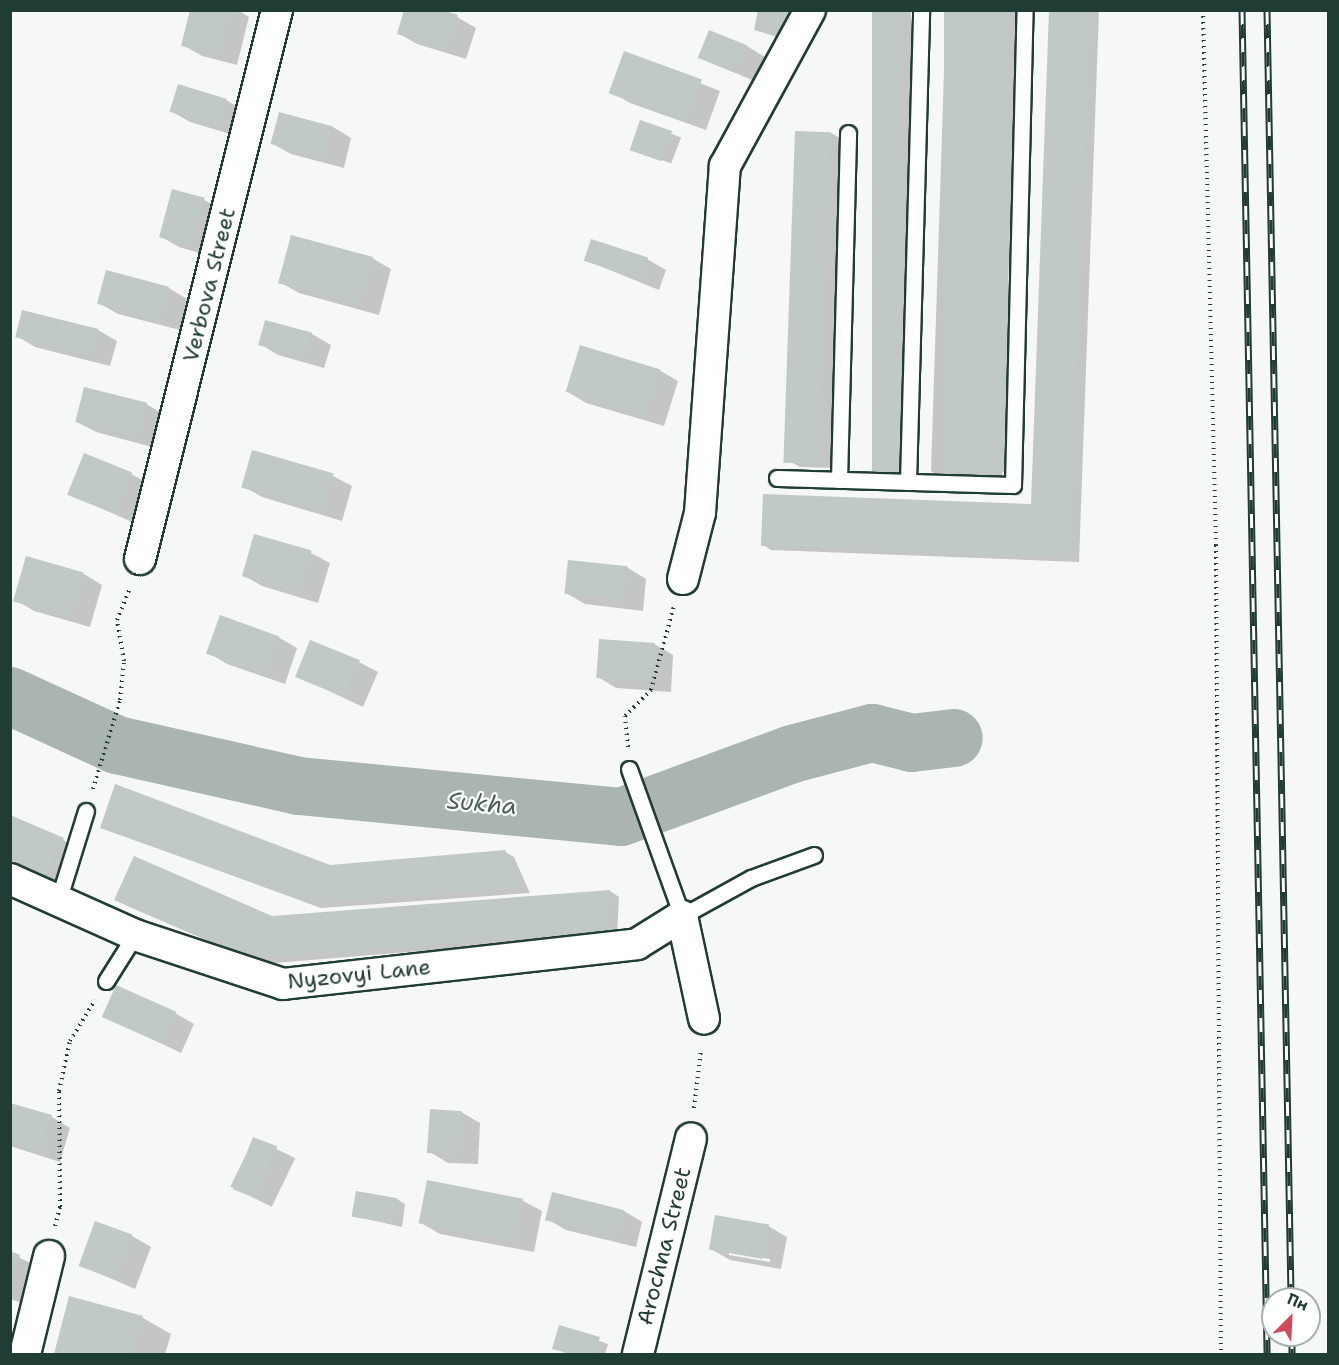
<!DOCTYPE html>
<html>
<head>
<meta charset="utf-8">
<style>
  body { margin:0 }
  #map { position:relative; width:1339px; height:1365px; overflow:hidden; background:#f6f7f7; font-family:"Shantell Sans",sans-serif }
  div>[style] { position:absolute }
  .shadow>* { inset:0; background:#0003; transform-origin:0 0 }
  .river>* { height:58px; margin:-29px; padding:0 29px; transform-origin:29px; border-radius:29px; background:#aab5b1 }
  .building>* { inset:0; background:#c0c9c6; transform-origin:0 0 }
  .path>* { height:4px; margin-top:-2px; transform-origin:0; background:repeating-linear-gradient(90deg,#1f3d34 0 1.5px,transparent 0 6px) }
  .roads { filter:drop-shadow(2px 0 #1f3d34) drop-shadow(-2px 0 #1f3d34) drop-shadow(0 2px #1f3d34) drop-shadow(0 -2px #1f3d34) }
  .lane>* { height:15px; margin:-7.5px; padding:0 7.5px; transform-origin:7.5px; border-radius:7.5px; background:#fff }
  .street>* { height:30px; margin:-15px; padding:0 15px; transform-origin:15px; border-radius:15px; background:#fff }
  .rail>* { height:7px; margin-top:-3.5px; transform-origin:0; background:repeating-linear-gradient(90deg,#fff 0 14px,#1f3d34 0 28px); box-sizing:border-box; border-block:2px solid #1f3d34 }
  span { translate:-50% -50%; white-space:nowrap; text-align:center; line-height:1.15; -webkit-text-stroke:4.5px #fff; paint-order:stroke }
  .street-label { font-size:22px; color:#1f3d34 }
  .water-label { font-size:24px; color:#49615a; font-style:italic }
  .frame { position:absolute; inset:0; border:12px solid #1f3d34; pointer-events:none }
  .north { position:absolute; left:1261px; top:1287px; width:60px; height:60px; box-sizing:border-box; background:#fff; border:2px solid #a5b1ae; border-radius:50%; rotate:24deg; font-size:16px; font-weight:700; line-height:24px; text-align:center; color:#1f3d34 }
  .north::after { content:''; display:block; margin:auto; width:21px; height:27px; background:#d1495b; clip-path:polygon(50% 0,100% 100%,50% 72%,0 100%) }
</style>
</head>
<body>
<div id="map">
  <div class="shadow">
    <i style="clip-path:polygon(192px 10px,238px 10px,249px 17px,237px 65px,202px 56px,183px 45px)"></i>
    <i style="left:874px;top:10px;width:37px;height:463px"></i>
    <i style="clip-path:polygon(946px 10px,1017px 10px,1002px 478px,940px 477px,931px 471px)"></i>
    <i style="clip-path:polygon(1051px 10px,1099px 10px,1079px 562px,771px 550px,763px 545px,1032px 506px)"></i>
    <i style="clip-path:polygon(790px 11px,799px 16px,793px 42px,755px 30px)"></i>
    <i style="clip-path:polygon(457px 17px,476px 28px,466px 59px,417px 44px,398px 33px)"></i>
    <i style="clip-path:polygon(747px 46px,765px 57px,756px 82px,700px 57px)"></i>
    <i style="clip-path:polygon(625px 53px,720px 91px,706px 130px,630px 103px,611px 92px)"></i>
    <i style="clip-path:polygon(226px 100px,245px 111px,237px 136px,190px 122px,171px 111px)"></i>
    <i style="left:641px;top:122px;width:43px;height:28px;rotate:21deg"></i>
    <i style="clip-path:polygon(333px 127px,351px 138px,344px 168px,291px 154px,273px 144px)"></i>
    <i style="clip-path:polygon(831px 133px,840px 138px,834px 468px,800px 467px,791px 462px)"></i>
    <i style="clip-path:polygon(204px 200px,223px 210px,210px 256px,179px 247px,160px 236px)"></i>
    <i style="clip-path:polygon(372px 258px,391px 269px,379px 315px,299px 293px,280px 282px)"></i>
    <i style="clip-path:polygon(647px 259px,666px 270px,659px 290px,585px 260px)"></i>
    <i style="clip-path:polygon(107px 272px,169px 288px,187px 299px,180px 330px,118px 314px,99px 303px)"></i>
    <i style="clip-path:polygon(266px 322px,312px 334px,331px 345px,324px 368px,278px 355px,260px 344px)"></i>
    <i style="clip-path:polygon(98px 330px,117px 341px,110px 366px,35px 347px,17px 336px)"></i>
    <i style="clip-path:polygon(659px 370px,678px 381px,664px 426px,586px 403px,568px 392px)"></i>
    <i style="clip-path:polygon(146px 404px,165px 415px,156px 448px,96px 432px,77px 422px)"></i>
    <i style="clip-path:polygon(131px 474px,150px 484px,134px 523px,70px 494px)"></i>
    <i style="clip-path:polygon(333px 476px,352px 486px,342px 521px,262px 497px,243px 486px)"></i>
    <i style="clip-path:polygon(311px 553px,330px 563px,318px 603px,262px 586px,243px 575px)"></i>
    <i style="clip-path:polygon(628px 568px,646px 579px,643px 611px,585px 604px,566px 593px)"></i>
    <i style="clip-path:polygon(84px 574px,102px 585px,90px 627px,34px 611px,16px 600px)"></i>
    <i style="clip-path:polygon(278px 637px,297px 648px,285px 684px,227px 664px,209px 653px)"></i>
    <i style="clip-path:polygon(654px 644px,673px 655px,671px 692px,616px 688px,598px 677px)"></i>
    <i style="clip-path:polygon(359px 662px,378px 672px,363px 707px,297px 676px)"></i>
    <i style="clip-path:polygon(10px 817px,72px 844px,55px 886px,10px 867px)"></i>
    <i style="clip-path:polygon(102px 828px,330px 866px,505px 852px,514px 857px,530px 893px,321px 908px)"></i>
    <i style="clip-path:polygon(610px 891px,619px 897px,617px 935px,262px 964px,125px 905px,271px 918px)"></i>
    <i style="clip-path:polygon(175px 1013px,194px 1024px,181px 1053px,104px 1016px)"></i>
    <i style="clip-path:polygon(10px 1105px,52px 1117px,70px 1128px,60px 1162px,10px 1146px)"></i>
    <i style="clip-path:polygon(461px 1112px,480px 1123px,478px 1164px,448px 1163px,430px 1152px)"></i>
    <i style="left:254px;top:1138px;width:46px;height:54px;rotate:26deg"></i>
    <i style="clip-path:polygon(429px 1182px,523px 1201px,542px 1211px,534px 1252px,440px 1234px,421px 1223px)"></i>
    <i style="clip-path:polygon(397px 1199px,405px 1204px,402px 1227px,354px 1216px)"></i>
    <i style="clip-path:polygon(624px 1211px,642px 1222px,636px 1247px,566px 1230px,547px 1219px)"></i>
    <i style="clip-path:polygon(evenodd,768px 1226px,787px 1237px,781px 1269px,730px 1260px,711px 1249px,768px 1226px,729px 1251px,770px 1259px,770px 1262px,729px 1255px,729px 1251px)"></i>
    <i style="clip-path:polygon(132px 1236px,151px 1247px,135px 1289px,80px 1265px)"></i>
    <i style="clip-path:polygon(10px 1253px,38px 1267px,25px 1304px,10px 1299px)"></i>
    <i style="clip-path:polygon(70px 1298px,143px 1318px,171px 1334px,165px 1354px,55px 1354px)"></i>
    <i style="clip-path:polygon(560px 1327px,608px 1344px,605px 1354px,568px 1354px,554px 1348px)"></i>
  </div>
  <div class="river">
    <i style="left:10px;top:696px;width:118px;rotate:24.6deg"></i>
    <i style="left:117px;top:745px;width:187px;rotate:12.7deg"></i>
    <i style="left:299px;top:786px;width:323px;rotate:5.5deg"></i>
    <i style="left:621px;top:817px;width:182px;rotate:-20.2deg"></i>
    <i style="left:792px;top:754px;width:83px;rotate:-14.7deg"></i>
    <i style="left:872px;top:733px;width:41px;rotate:14deg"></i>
    <i style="left:912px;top:743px;width:42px;rotate:-6.8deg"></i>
  </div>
  <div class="building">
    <i style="clip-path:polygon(190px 10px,230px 10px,219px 55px,181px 46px)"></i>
    <i style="clip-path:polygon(404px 10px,442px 10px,458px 15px,447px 49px,397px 34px)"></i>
    <i style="clip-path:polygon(758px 10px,791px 10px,785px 38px,754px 30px)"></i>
    <i style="left:872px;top:10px;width:30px;height:464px"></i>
    <i style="left:944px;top:10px;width:64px;height:462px"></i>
    <i style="clip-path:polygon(1049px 10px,1091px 10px,1071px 558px,761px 546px,763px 494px,1031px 504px)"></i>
    <i style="left:709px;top:30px;width:41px;height:30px;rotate:22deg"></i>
    <i style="left:624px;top:51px;width:83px;height:45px;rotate:20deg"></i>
    <i style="left:178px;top:84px;width:51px;height:29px;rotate:17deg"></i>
    <i style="left:279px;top:112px;width:56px;height:33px;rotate:15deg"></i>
    <i style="left:640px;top:120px;width:34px;height:32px;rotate:19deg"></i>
    <i style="left:795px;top:131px;width:36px;height:332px;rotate:2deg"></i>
    <i style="left:172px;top:189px;width:34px;height:50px;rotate:15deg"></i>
    <i style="left:291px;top:235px;width:85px;height:50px;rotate:15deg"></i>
    <i style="left:591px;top:239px;width:60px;height:23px;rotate:18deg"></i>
    <i style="left:106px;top:270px;width:65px;height:35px;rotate:15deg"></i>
    <i style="left:22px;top:310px;width:79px;height:28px;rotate:14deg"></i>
    <i style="left:265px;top:320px;width:49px;height:26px;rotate:15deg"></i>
    <i style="left:580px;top:345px;width:84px;height:49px;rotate:17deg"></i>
    <i style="left:84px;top:387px;width:65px;height:36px;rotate:14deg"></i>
    <i style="left:252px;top:450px;width:85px;height:39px;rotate:16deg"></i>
    <i style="left:84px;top:453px;width:52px;height:45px;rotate:22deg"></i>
    <i style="left:254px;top:534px;width:60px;height:44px;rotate:16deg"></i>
    <i style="left:26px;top:556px;width:60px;height:47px;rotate:16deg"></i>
    <i style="left:568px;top:560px;width:60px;height:34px;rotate:6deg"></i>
    <i style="left:220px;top:615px;width:63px;height:41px;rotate:20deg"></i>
    <i style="left:599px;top:639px;width:56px;height:39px;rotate:4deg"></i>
    <i style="left:310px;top:640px;width:54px;height:40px;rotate:22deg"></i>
    <i style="clip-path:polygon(115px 784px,330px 865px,505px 850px,522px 888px,311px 903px,100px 828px)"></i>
    <i style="clip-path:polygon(10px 815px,64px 838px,45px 882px,10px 867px)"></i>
    <i style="clip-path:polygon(134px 856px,272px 916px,610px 890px,609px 931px,251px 959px,114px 900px)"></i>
    <i style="left:116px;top:985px;width:66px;height:35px;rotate:24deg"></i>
    <i style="clip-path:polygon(10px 1103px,52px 1115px,41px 1152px,10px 1143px)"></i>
    <i style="left:430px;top:1109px;width:32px;height:44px;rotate:4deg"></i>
    <i style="left:253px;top:1137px;width:26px;height:56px;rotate:21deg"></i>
    <i style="left:427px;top:1180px;width:98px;height:44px;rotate:11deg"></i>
    <i style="left:356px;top:1191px;width:42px;height:26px;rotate:10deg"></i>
    <i style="left:552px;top:1192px;width:74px;height:29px;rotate:14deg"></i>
    <i style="left:715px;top:1215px;width:55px;height:35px;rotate:10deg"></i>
    <i style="left:95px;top:1221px;width:40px;height:48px;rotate:20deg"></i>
    <i style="clip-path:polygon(10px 1251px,20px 1255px,11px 1281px,10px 1281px)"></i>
    <i style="clip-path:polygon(69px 1296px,143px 1316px,133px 1354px,54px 1354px)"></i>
    <i style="clip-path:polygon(559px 1325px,600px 1337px,595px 1354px,572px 1354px,552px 1349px)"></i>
  </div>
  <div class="path">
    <i style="left:1203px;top:10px;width:535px;rotate:88.61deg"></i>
    <i style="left:1216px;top:545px;width:809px;rotate:89.65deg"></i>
    <i style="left:628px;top:747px;width:31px;rotate:-96deg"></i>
    <i style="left:625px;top:716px;width:37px;rotate:-45deg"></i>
    <i style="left:651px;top:690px;width:87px;rotate:-74.7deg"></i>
    <i style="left:93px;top:789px;width:93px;rotate:-73.1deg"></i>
    <i style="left:120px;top:700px;width:39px;rotate:-84deg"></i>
    <i style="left:124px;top:661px;width:42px;rotate:-99.7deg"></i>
    <i style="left:117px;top:620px;width:35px;rotate:-68deg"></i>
    <i style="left:694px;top:1108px;width:59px;rotate:-83.2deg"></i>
    <i style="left:55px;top:1226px;width:20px;rotate:-75deg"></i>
    <i style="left:60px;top:1207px;width:116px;rotate:-90.5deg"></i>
    <i style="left:59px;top:1091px;width:51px;rotate:-77.6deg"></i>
    <i style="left:70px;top:1041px;width:48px;rotate:-58.6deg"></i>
  </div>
  <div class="roads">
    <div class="lane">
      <i style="left:777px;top:478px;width:236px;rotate:1.7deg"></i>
      <i style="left:1013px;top:485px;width:475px;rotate:-88.6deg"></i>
      <i style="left:839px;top:480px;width:347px;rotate:-88.5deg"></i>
      <i style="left:908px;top:482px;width:472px;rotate:-88.4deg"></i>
      <i style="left:629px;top:769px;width:156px;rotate:70.2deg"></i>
      <i style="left:682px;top:916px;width:79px;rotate:-28.8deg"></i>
      <i style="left:751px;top:878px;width:67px;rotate:-20.1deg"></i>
      <i style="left:59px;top:898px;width:91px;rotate:-72.8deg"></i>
      <i style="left:106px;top:981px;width:54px;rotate:-57.8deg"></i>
    </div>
    <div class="street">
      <i style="left:140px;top:559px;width:566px;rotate:-75.99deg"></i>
      <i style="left:683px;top:579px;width:68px;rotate:-75.6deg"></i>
      <i style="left:700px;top:513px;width:348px;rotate:-85.9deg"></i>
      <i style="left:725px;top:166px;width:178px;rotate:-61.4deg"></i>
      <i style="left:10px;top:879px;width:137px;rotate:24.1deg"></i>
      <i style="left:135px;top:935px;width:156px;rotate:18.3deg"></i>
      <i style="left:283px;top:984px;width:356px;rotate:-6.4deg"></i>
      <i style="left:637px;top:944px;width:53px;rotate:-31.9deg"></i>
      <i style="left:682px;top:916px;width:105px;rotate:77.9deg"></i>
      <i style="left:25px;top:1354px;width:101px;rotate:-76.2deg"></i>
      <i style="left:638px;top:1354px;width:222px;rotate:-76.2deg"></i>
    </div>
  </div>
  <div class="rail">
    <i style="left:1242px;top:10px;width:1344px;rotate:88.93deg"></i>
    <i style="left:1267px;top:10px;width:1289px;rotate:88.93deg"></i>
    <i style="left:1292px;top:1335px;width:19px;rotate:90deg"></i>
  </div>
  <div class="street-label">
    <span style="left:209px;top:285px;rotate:-76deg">Verbova Street</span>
    <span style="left:359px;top:974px;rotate:-6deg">Nyzovyi Lane</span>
    <span style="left:664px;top:1246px;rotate:-76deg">Arochna Street</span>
  </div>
  <div class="water-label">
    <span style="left:482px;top:804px;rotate:5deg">Sukha</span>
  </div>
  <div class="frame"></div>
  <div class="north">Пн</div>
</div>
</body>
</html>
